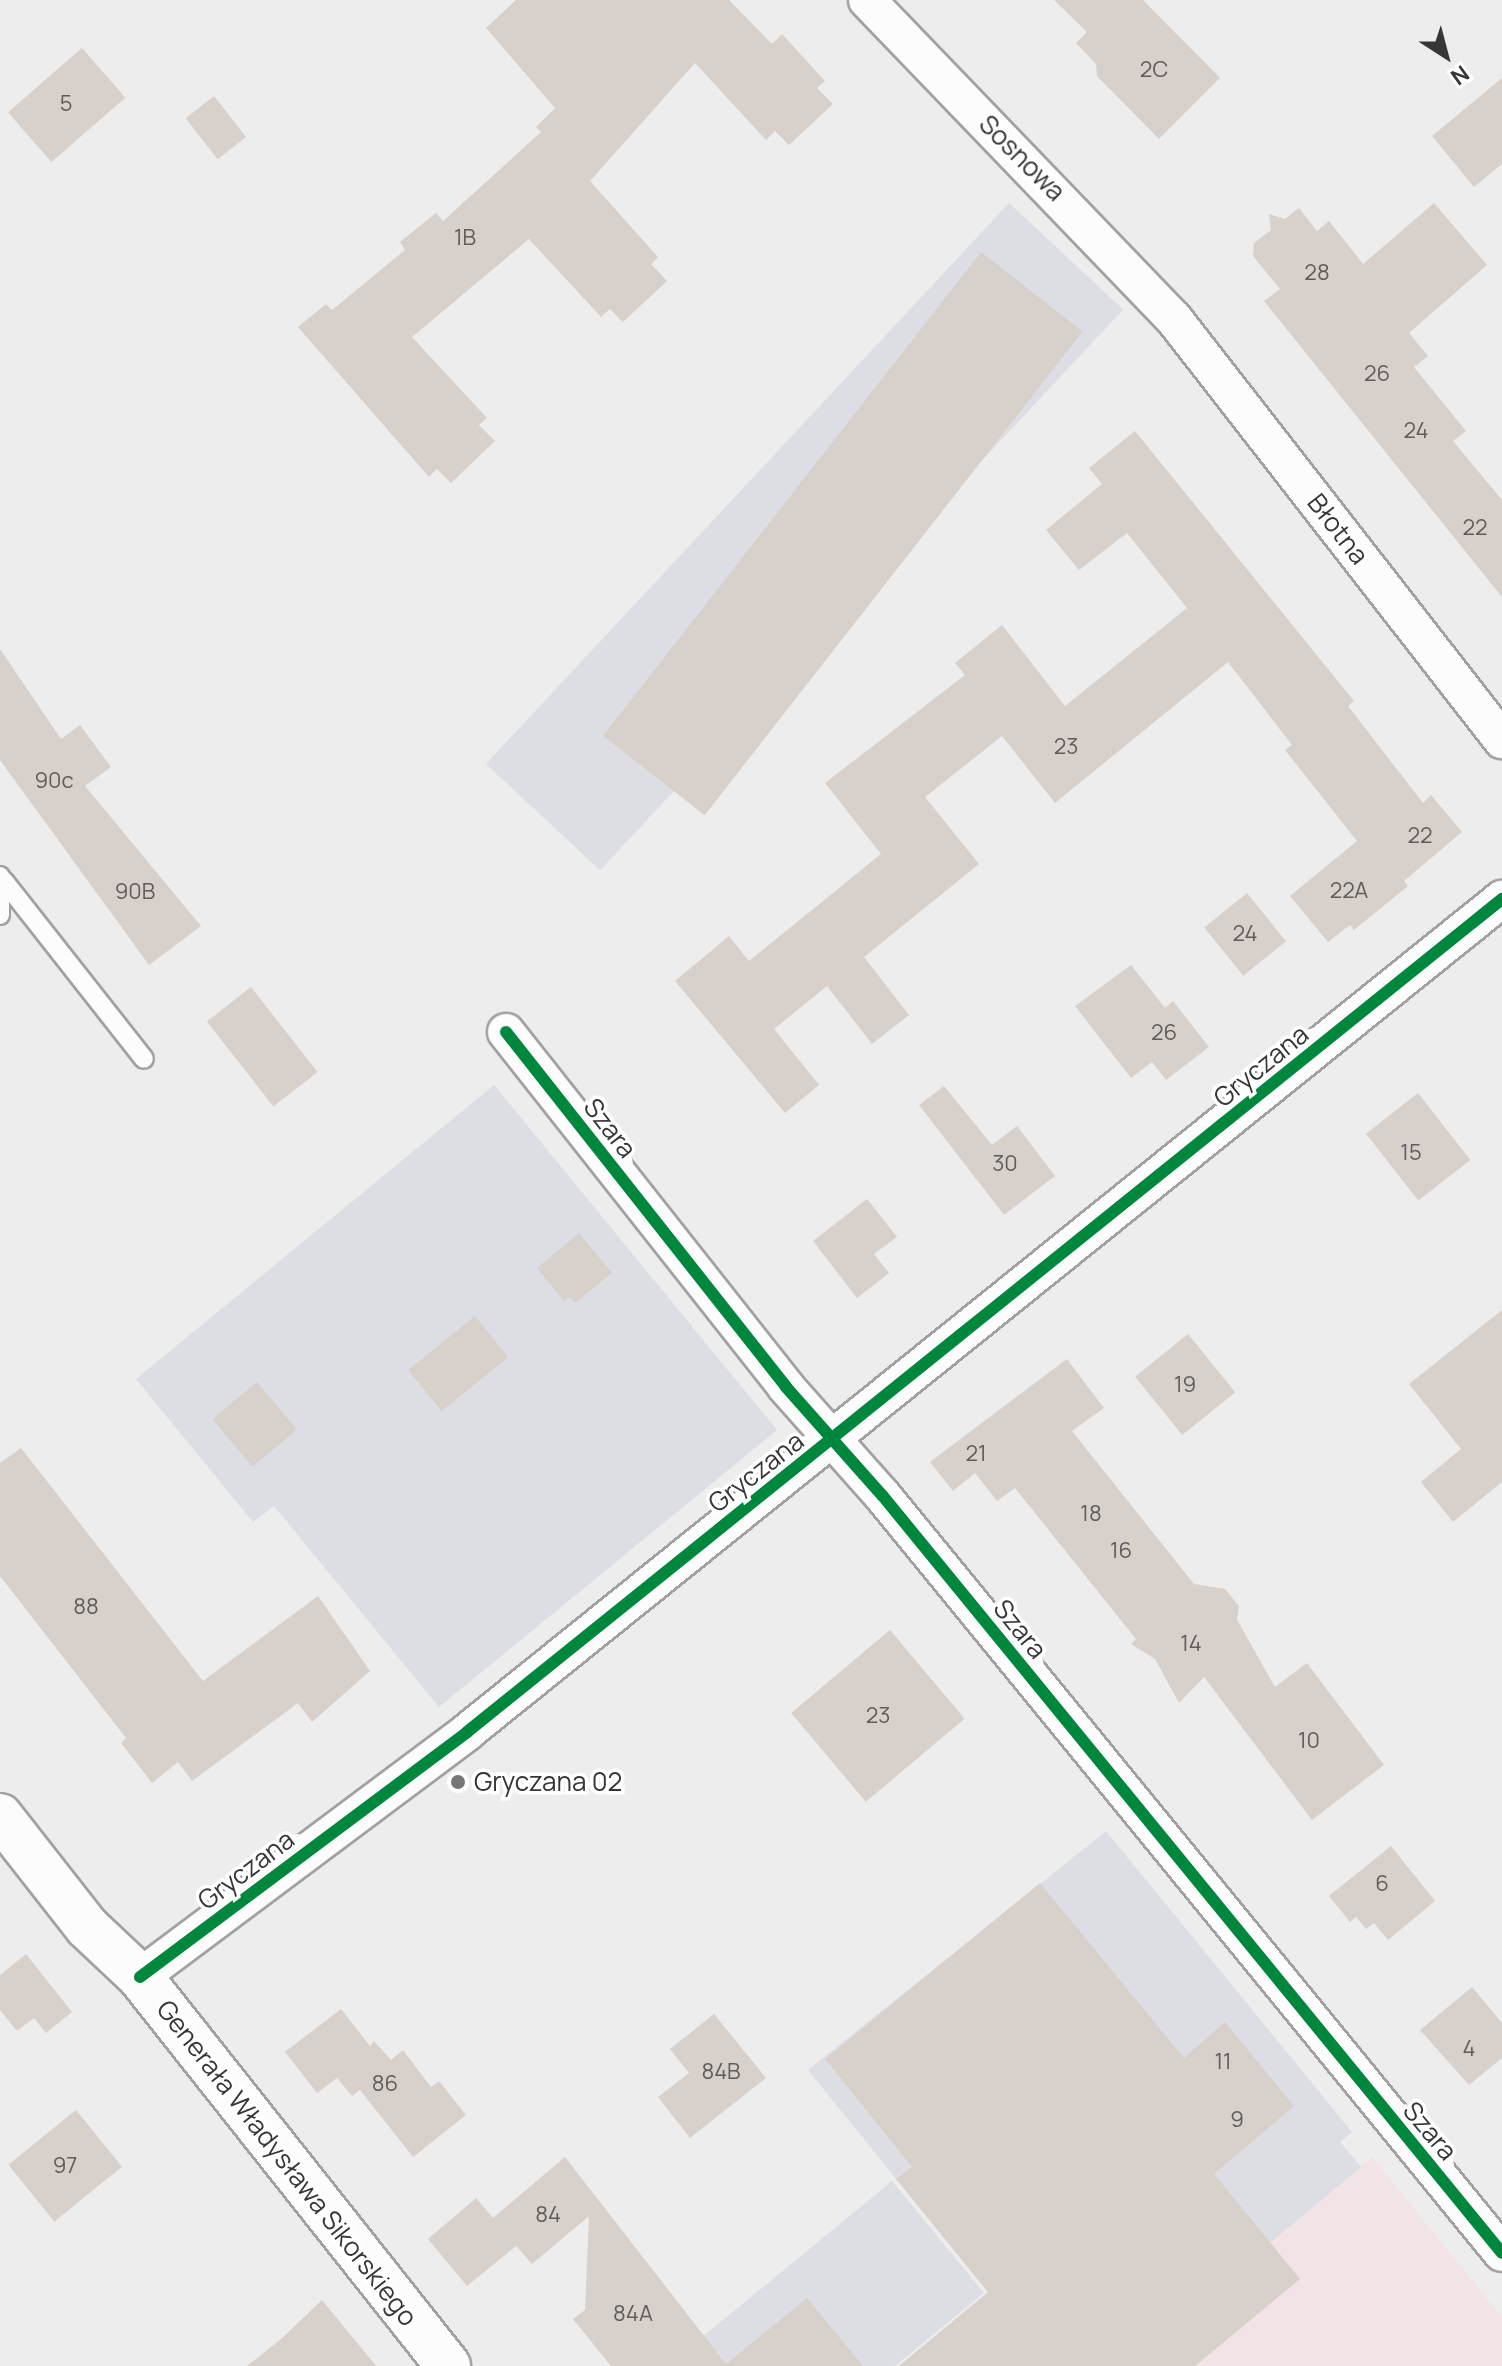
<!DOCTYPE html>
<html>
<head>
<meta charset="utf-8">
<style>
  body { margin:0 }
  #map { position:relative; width:1502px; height:2366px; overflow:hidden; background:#ededee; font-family:Manrope,sans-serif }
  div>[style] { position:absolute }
  .commercial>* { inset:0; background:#f2e3e6 }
  .built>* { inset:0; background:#dddee3; transform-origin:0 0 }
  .building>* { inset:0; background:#d8d0cb; transform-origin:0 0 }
  .roads { filter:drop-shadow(2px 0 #a1a1a2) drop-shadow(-2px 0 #a1a1a2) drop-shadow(0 2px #a1a1a2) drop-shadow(0 -2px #a1a1a2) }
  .service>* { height:18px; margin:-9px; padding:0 9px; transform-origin:9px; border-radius:9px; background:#fcfcfc }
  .minor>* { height:36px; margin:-18px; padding:0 18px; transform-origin:18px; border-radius:18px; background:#fcfcfc }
  .tertiary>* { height:44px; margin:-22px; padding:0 22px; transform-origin:22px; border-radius:22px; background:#fcfcfc }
  .cycleway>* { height:12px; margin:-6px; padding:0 6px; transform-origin:6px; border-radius:6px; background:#00873e }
  .dots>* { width:22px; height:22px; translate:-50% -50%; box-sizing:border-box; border:4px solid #fff; border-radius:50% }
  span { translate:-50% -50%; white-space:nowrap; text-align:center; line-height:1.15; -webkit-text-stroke:7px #fff; paint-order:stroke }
  .number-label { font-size:22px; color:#5e5c5c }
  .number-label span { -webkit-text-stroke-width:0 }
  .street-label { font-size:26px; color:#363637 }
  .poi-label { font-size:26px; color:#363637 }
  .left { translate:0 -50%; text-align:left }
  .north { position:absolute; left:1406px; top:16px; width:80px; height:80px; -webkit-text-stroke:6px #fff; paint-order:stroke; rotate:144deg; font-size:22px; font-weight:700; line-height:32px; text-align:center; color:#363637 }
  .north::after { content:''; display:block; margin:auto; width:28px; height:36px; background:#363637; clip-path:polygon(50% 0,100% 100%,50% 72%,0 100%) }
</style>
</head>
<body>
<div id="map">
  <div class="commercial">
    <i style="clip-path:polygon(1372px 2157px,1502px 2317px,1502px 2366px,1122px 2366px)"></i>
  </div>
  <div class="built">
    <i style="left:1009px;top:203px;width:156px;height:767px;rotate:43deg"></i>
    <i style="clip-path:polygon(494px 1085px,777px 1430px,439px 1707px,274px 1506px,253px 1522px,136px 1379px)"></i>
    <i style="clip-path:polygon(1106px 1831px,1352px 2132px,1340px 2142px,1361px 2167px,1122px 2366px,1048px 2366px,808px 2070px)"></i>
    <i style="clip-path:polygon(892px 2181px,984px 2293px,895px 2366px,667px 2366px)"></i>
  </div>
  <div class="building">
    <i style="clip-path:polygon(516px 0,729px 0,772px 44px,782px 34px,825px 81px,817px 88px,833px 104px,789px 145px,775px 131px,766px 140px,695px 63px,590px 181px,658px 257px,651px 264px,667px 281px,623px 322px,610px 309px,601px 317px,529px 239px,412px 337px,487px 418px,479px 425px,495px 441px,451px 483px,437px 469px,429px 477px,298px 327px,326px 304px,332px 310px,405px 250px,400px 242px,436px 213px,443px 221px,541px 132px,536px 127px,555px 108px,486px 28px)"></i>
    <i style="clip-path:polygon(1054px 0,1143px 0,1220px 78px,1159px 139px,1097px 76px,1096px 64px,1076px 43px,1087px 32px)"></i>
    <i style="left:82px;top:48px;width:66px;height:98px;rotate:49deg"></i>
    <i style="clip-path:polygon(1502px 78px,1502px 164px,1474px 187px,1432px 136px)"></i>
    <i style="left:214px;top:96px;width:52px;height:36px;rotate:52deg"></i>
    <i style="clip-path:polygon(1434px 203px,1487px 265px,1409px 333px,1428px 356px,1414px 367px,1466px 431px,1453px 441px,1502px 500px,1502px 597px,1264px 301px,1280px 289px,1253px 256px,1254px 243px,1271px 230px,1269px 214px,1285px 219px,1299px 208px,1317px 231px,1329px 221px,1363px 264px)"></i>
    <i style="left:981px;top:252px;width:129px;height:614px;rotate:38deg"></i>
    <i style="clip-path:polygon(1135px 431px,1354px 701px,1348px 706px,1423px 803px,1431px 795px,1462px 832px,1404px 881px,1408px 886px,1354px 930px,1350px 925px,1328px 942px,1290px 896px,1357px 841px,1285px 750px,1292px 745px,1228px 662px,1055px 803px,1002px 736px,925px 797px,979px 864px,864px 957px,909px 1015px,872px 1044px,827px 986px,774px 1029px,819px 1085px,785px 1113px,675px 981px,729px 936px,749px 961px,881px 854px,825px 783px,965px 675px,955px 663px,1002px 625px,1065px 706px,1187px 608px,1127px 533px,1079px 570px,1046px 530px,1102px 484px,1089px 468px)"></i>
    <i style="clip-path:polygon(0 649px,61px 739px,80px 725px,111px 767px,85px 786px,201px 926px,149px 965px,0 760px)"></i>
    <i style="left:1247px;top:893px;width:62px;height:55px;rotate:51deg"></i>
    <i style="clip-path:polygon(1131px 965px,1165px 1008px,1173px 1001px,1209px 1047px,1166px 1080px,1152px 1062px,1131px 1078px,1075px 1006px)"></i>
    <i style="left:251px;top:987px;width:108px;height:56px;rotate:52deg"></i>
    <i style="clip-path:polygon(944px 1086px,992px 1145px,1017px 1126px,1055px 1176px,1004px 1215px,919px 1105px)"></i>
    <i style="left:1418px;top:1093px;width:85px;height:66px;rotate:52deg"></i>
    <i style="clip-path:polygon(867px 1199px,897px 1237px,874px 1254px,889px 1273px,857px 1298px,813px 1241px)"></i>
    <i style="clip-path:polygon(579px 1233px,612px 1273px,575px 1303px,570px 1297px,564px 1301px,537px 1268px)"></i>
    <i style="clip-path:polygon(1502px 1310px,1502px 1482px,1453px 1522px,1421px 1482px,1461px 1449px,1409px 1384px)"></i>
    <i style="left:475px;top:1316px;width:53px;height:86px;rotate:51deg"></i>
    <i style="left:1188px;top:1334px;width:75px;height:68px;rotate:51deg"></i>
    <i style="clip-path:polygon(1067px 1359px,1104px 1408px,1072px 1431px,1194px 1584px,1225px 1589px,1239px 1606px,1237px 1620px,1275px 1687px,1307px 1663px,1384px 1765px,1312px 1820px,1204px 1677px,1179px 1703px,1155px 1659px,1131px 1644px,1136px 1639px,1015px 1488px,997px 1501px,975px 1473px,953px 1491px,930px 1462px)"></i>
    <i style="left:257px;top:1382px;width:62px;height:58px;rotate:50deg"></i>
    <i style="clip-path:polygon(21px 1448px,203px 1681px,318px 1596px,370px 1671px,312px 1722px,298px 1703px,192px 1781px,178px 1762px,152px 1783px,121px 1743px,126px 1738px,0 1576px,0 1463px)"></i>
    <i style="left:890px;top:1630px;width:116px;height:129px;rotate:50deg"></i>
    <i style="clip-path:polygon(1391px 1846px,1435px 1901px,1388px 1940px,1374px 1923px,1366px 1929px,1356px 1917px,1350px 1922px,1329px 1896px)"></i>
    <i style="clip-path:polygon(1040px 1883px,1184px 2058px,1225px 2022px,1294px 2106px,1214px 2174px,1300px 2279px,1195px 2366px,899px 2366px,988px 2292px,896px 2179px,912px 2167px,825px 2059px)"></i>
    <i style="clip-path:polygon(26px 1954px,72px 2012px,46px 2033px,34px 2018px,17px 2031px,0 2010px,0 1975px)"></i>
    <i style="clip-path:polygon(1472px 1987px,1502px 2023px,1502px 2058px,1469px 2085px,1420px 2030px)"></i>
    <i style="clip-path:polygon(341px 2009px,370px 2046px,374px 2041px,391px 2060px,403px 2050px,431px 2087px,439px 2081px,466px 2115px,413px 2157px,360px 2090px,352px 2096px,337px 2078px,317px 2093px,285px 2052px)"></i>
    <i style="clip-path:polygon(714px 2014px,766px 2078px,690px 2138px,658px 2097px,689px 2073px,670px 2049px)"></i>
    <i style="left:76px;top:2110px;width:73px;height:87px;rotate:51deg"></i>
    <i style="clip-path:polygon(565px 2157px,726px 2364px,807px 2298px,863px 2366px,611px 2366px,573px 2319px,585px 2310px,589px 2216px,532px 2264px,516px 2246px,467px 2286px,428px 2239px,476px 2198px,493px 2218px)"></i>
    <i style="clip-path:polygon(322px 2300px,376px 2366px,247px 2366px,280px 2340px)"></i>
  </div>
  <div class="roads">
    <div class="service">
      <i style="left:4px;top:881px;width:226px;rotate:51.8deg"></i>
      <i style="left:0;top:915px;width:39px;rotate:-90deg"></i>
    </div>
    <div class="minor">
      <i style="left:867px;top:0;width:443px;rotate:46.1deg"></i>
      <i style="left:1174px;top:319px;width:534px;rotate:52.08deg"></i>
      <i style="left:506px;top:1032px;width:452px;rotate:51.7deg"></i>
      <i style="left:786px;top:1387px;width:144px;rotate:48.4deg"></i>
      <i style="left:882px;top:1495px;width:979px;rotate:50.72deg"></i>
      <i style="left:140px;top:1977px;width:409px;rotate:-36.8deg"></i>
      <i style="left:467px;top:1732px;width:1329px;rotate:-38.83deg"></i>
    </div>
    <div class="tertiary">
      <i style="left:0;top:1816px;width:141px;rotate:51.9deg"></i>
      <i style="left:87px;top:1927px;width:73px;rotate:43.3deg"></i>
      <i style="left:140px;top:1977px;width:496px;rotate:51.6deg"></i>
    </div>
  </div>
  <div class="cycleway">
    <i style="left:506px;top:1032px;width:452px;rotate:51.7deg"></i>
    <i style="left:786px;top:1387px;width:144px;rotate:48.4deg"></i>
    <i style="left:882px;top:1495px;width:979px;rotate:50.72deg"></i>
    <i style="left:140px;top:1977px;width:409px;rotate:-36.8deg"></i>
    <i style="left:467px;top:1732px;width:1329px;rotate:-38.83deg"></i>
  </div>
  <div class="dots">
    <i style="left:458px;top:1782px;background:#767677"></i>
  </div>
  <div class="number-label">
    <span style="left:1154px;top:70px">2C</span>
    <span style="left:66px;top:104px">5</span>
    <span style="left:465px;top:238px">1B</span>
    <span style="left:1317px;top:273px">28</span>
    <span style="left:1377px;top:374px">26</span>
    <span style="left:1416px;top:431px">24</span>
    <span style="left:1475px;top:528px">22</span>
    <span style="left:1066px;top:747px">23</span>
    <span style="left:54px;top:781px">90c</span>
    <span style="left:1420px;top:836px">22</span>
    <span style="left:1349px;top:891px">22A</span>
    <span style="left:135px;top:892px">90B</span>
    <span style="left:1245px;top:934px">24</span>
    <span style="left:1164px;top:1033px">26</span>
    <span style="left:1411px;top:1153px">15</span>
    <span style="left:1005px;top:1164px">30</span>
    <span style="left:1185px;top:1385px">19</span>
    <span style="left:976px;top:1454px">21</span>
    <span style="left:1091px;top:1514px">18</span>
    <span style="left:1121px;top:1551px">16</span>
    <span style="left:86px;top:1607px">88</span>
    <span style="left:1191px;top:1644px">14</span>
    <span style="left:878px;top:1716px">23</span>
    <span style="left:1309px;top:1741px">10</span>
    <span style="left:1382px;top:1884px">6</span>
    <span style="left:1469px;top:2049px">4</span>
    <span style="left:1223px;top:2062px">11</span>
    <span style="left:721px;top:2072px">84B</span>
    <span style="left:385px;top:2084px">86</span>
    <span style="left:1237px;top:2120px">9</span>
    <span style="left:65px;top:2166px">97</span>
    <span style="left:548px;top:2215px">84</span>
    <span style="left:633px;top:2314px">84A</span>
  </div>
  <div class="street-label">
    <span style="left:1022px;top:158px;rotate:45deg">Sosnowa</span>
    <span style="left:1338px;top:529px;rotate:52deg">Błotna</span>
    <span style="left:1261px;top:1066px;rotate:-39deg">Gryczana</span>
    <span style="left:610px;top:1128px;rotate:52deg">Szara</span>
    <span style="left:756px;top:1472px;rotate:-38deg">Gryczana</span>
    <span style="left:1020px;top:1629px;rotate:51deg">Szara</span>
    <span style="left:246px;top:1870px;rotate:-37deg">Gryczana</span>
    <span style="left:1430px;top:2131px;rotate:50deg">Szara</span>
    <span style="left:287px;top:2163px;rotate:52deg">Generała Władysława Sikorskiego</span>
  </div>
  <div class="poi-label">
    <span class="left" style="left:474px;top:1782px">Gryczana 02</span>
  </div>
  <div class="north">N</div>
</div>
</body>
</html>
